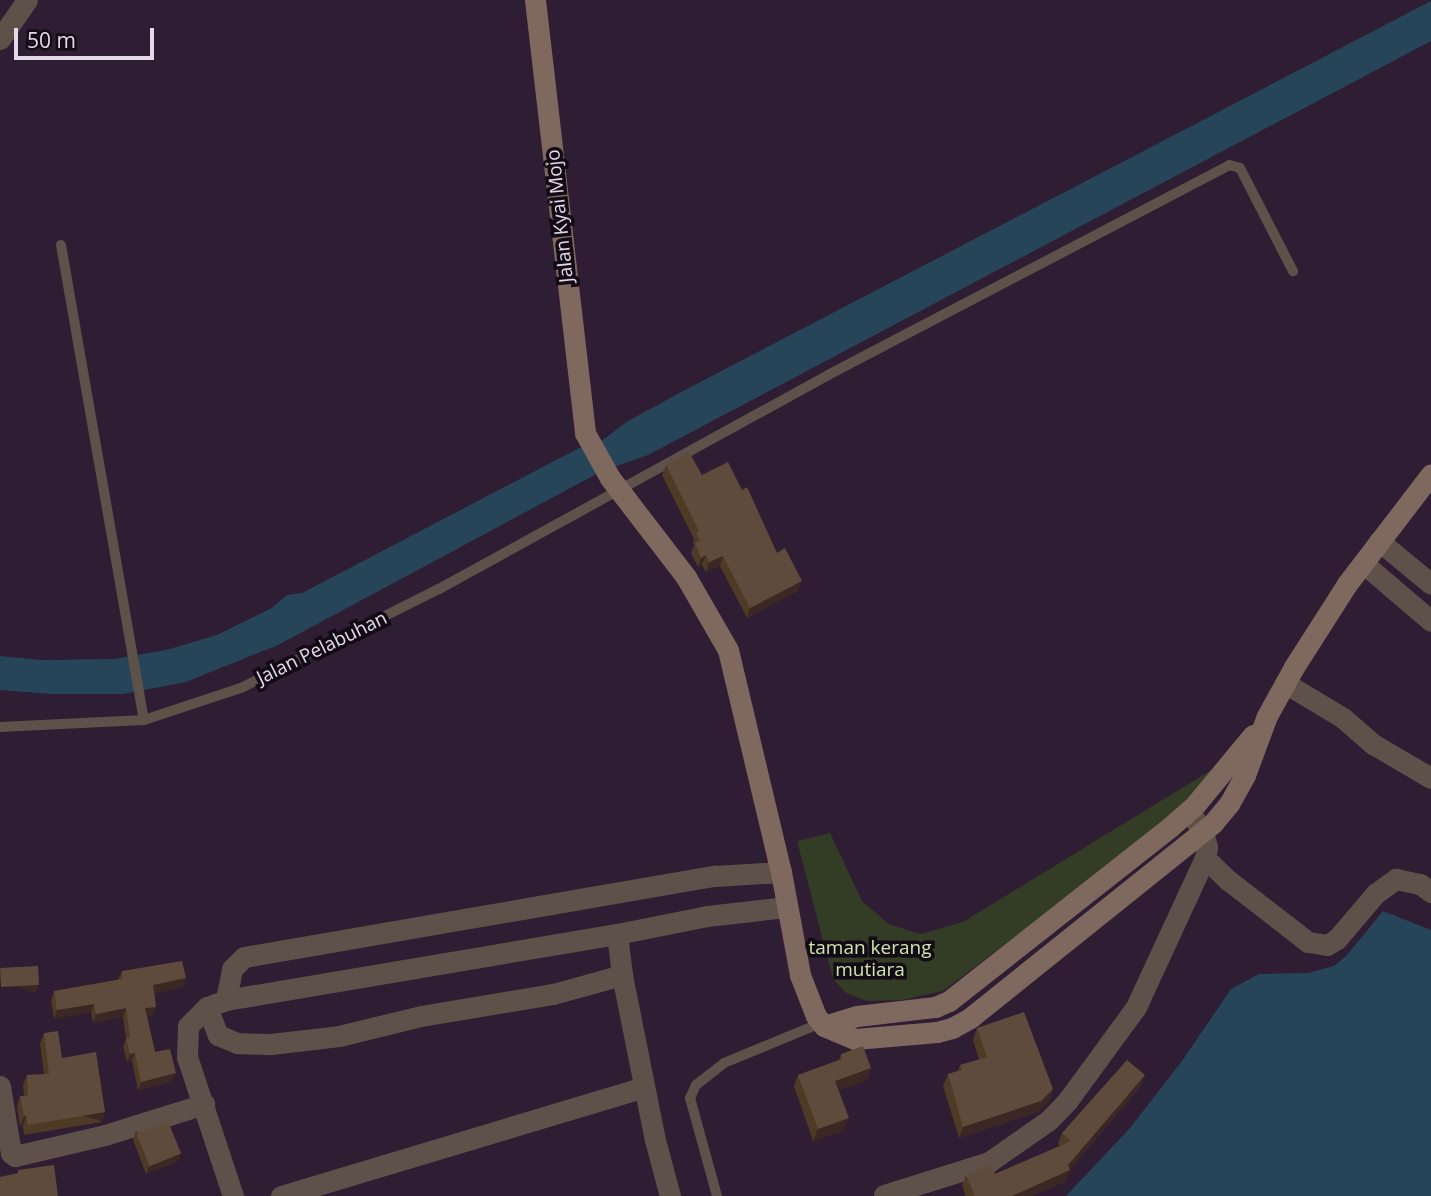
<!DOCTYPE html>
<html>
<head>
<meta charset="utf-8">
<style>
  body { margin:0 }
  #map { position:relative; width:1431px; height:1196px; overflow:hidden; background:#2e1d33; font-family:"Open Sans",sans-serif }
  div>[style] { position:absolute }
  .green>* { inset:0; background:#333c24 }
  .water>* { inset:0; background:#274559 }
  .lane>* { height:10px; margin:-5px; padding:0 5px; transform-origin:5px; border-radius:5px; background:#5e514a }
  .street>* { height:21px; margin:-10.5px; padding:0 10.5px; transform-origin:10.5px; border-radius:10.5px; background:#5e514a }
  .secondary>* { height:21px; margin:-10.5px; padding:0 10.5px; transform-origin:10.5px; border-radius:10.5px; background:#7f695f }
  .wall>* { inset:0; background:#4f3a26 }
  .shaded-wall>* { inset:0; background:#3b2723; transform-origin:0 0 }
  .building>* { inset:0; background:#5f4b3b; transform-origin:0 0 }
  span { translate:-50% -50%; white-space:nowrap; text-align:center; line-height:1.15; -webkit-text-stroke:7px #120a14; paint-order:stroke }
  .street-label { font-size:19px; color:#e4d9e7 }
  .park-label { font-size:19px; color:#cee5ac }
  .scale { position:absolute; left:14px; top:28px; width:140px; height:32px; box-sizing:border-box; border:4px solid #e4d9e7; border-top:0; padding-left:9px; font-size:21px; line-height:24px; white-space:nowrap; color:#e4d9e7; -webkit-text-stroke:5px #120a14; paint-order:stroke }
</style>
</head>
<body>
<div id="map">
  <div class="green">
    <i style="clip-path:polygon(1226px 761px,1187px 806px,943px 991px,902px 1000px,867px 1001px,846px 993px,833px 979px,797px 841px,830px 833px,862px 901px,889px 924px,920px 934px,963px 922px)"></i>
  </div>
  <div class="water">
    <i style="clip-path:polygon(1431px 1px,1431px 41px,648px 455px,602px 471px,278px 645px,186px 682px,123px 694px,51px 694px,0 690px,0 656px,41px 660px,114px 659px,166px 650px,217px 635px,272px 608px,287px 595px,302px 593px,579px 448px,597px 444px,628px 421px,685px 390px)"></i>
    <i style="clip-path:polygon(1383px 911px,1431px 930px,1431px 1196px,1066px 1196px,1130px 1128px,1182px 1061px,1231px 989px,1259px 974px,1308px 973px,1334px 966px,1347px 955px)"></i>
  </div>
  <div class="lane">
    <i style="left:61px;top:245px;width:482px;rotate:80.1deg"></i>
    <i style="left:0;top:727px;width:144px;rotate:-2.8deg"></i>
    <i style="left:144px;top:720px;width:102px;rotate:-18.3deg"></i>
    <i style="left:241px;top:688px;width:221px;rotate:-26.6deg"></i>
    <i style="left:439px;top:589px;width:444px;rotate:-28.8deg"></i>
    <i style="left:828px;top:375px;width:453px;rotate:-27.6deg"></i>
    <i style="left:1229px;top:165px;width:11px;rotate:15deg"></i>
    <i style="left:1240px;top:168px;width:116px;rotate:62.8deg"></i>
    <i style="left:717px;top:1196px;width:102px;rotate:-105.4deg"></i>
    <i style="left:690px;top:1098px;width:14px;rotate:-65deg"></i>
    <i style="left:696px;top:1085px;width:36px;rotate:-38deg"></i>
    <i style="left:724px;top:1063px;width:105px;rotate:-22.4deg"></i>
  </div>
  <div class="street">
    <i style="left:0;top:39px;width:47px;rotate:-55.3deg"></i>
    <i style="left:1379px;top:541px;width:67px;rotate:39.6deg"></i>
    <i style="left:1363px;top:563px;width:89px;rotate:40.5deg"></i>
    <i style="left:1285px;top:683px;width:68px;rotate:31.1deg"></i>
    <i style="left:1343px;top:718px;width:40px;rotate:41deg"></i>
    <i style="left:1373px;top:744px;width:67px;rotate:30.4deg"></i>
    <i style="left:1189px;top:811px;width:25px;rotate:56deg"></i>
    <i style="left:1203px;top:832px;width:16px;rotate:75deg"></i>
    <i style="left:1207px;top:847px;width:11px;rotate:100deg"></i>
    <i style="left:1205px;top:858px;width:32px;rotate:44deg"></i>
    <i style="left:1228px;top:880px;width:101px;rotate:37.8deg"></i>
    <i style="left:1308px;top:942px;width:19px;rotate:9deg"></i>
    <i style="left:1327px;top:945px;width:12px;rotate:-31deg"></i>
    <i style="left:1337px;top:939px;width:59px;rotate:-49.8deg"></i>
    <i style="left:1375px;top:894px;width:26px;rotate:-36deg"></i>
    <i style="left:1396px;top:879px;width:25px;rotate:12deg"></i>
    <i style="left:1420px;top:884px;width:14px;rotate:36deg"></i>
    <i style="left:622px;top:975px;width:168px;rotate:78.7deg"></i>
    <i style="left:655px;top:1140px;width:58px;rotate:75deg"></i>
    <i style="left:226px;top:1000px;width:397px;rotate:-9.6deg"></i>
    <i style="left:207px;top:1007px;width:30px;rotate:69deg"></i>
    <i style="left:218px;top:1035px;width:21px;rotate:23deg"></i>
    <i style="left:237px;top:1043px;width:34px;rotate:2deg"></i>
    <i style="left:271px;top:1044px;width:68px;rotate:-6.7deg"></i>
    <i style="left:339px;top:1036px;width:84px;rotate:-13.7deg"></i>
    <i style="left:421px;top:1016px;width:134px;rotate:-9.5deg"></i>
    <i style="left:553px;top:994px;width:72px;rotate:-15.4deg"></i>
    <i style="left:622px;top:975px;width:41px;rotate:-97deg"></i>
    <i style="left:617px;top:934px;width:92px;rotate:-11.3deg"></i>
    <i style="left:707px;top:916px;width:80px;rotate:-6.5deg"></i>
    <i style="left:0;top:1086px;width:68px;rotate:80.7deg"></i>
    <i style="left:11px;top:1153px;width:5px;rotate:37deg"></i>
    <i style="left:15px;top:1156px;width:92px;rotate:-13.1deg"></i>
    <i style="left:105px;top:1135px;width:104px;rotate:-17.4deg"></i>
    <i style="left:884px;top:1195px;width:110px;rotate:-17.4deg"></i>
    <i style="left:989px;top:1162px;width:73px;rotate:-35deg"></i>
    <i style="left:1049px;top:1120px;width:28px;rotate:-46deg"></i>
    <i style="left:1068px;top:1100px;width:115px;rotate:-53.8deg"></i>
    <i style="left:1136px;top:1007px;width:164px;rotate:-65.2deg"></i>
    <i style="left:233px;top:1196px;width:146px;rotate:-108.3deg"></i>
    <i style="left:187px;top:1057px;width:31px;rotate:-88deg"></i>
    <i style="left:188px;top:1026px;width:27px;rotate:-45deg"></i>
    <i style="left:207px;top:1007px;width:20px;rotate:-20deg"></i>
    <i style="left:226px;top:1000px;width:32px;rotate:-79deg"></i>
    <i style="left:232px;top:969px;width:17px;rotate:-45deg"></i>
    <i style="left:244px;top:957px;width:478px;rotate:-9.8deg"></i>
    <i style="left:715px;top:876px;width:66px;rotate:-3.5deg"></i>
    <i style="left:281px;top:1196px;width:379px;rotate:-16.7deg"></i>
  </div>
  <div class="secondary">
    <i style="left:535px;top:0;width:436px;rotate:83.4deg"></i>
    <i style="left:585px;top:433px;width:51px;rotate:60.9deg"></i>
    <i style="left:610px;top:478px;width:125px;rotate:52.5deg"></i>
    <i style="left:686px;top:577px;width:84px;rotate:60.1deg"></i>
    <i style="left:728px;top:650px;width:228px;rotate:76.6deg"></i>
    <i style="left:781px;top:872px;width:105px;rotate:79.5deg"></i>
    <i style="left:800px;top:975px;width:44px;rotate:68.7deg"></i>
    <i style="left:816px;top:1016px;width:13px;rotate:51deg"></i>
    <i style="left:824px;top:1026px;width:34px;rotate:23deg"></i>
    <i style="left:855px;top:1039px;width:82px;rotate:-4.9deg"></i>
    <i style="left:937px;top:1032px;width:16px;rotate:-15deg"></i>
    <i style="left:952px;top:1028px;width:21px;rotate:-29deg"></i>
    <i style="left:970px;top:1018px;width:312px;rotate:-38.7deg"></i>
    <i style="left:1213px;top:823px;width:25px;rotate:-50deg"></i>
    <i style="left:1229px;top:804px;width:33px;rotate:-61deg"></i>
    <i style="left:1245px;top:775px;width:63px;rotate:-69.6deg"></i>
    <i style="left:1267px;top:716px;width:56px;rotate:-61.1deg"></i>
    <i style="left:1294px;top:667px;width:98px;rotate:-57.4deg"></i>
    <i style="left:1347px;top:584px;width:138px;rotate:-52.6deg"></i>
    <i style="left:824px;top:1026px;width:34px;rotate:-17deg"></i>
    <i style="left:857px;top:1016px;width:79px;rotate:-6.6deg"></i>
    <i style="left:935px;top:1007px;width:15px;rotate:-23deg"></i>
    <i style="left:949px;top:1001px;width:281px;rotate:-38.2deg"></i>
    <i style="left:1170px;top:827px;width:33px;rotate:-41deg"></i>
    <i style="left:1195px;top:805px;width:91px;rotate:-50.4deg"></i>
  </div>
  <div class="wall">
    <i style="clip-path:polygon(666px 465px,702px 475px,777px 553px,798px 591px,747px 618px,720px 566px,706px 572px,702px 565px,698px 567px,691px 553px,694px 546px,693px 542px,694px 539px,662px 475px)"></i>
    <i style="clip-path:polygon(122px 971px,183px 987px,154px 993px,156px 1007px,153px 1015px,147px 1016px,155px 1052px,172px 1082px,138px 1090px,132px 1061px,127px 1062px,123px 1046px,126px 1039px,123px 1017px,93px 1023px,91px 1012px,54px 1019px,51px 1000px,54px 991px,118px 980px)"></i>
    <i style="clip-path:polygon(977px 1028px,1053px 1089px,1049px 1101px,1037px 1112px,959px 1138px,943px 1086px,948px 1074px,958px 1071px,960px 1065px,979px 1060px,973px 1040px)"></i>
    <i style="clip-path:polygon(44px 1033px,62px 1058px,105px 1112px,102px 1122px,24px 1135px,23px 1126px,20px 1126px,17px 1107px,20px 1096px,24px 1096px,23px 1085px,27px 1075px,44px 1074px,40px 1044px)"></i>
    <i style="clip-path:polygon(841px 1054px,871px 1068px,867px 1080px,839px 1090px,844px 1130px,813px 1141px,794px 1086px,798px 1075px,839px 1060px)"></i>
    <i style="clip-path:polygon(1141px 1086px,1070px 1169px,1066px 1181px,1032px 1196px,966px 1196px,962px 1186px,966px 1175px,995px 1174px,1060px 1146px,1058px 1144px,1062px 1133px)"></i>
    <i style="clip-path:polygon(136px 1131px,181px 1153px,177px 1162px,146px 1174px,133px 1140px)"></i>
  </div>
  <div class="shaded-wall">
    <i style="clip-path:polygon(706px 555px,702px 565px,698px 567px,701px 558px)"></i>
    <i style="clip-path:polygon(723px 556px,720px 566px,706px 572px,709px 562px)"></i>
    <i style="clip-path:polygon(802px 581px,798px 591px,747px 618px,750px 608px)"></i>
    <i style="clip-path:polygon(186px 978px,183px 987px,149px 994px,153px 985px)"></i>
    <i style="left:39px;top:985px;width:9px;height:39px;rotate:111deg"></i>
    <i style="clip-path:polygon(94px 1004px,91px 1012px,54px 1019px,57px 1010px)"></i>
    <i style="clip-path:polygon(156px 1007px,153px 1015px,142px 1017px,145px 1008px)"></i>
    <i style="clip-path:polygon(126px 1008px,123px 1017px,93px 1023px,96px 1014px)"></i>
    <i style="clip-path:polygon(135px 1053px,132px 1061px,127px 1062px,130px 1054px)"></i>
    <i style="clip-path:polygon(871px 1068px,867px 1080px,831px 1093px,835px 1081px)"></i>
    <i style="clip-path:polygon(176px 1073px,172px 1082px,138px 1090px,141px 1082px)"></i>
    <i style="clip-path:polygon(1145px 1075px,1141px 1086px,1069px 1171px,1070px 1170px,1066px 1181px,1032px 1196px,1012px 1196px,1068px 1165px)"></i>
    <i style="clip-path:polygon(1053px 1089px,1049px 1101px,1037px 1112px,959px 1138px,963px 1127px)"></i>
    <i style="left:105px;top:1112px;width:10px;height:78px;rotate:107deg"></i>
    <i style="clip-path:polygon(26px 1115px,23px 1126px,20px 1126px,24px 1116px)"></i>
    <i style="clip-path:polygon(849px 1118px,844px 1130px,813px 1141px,818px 1129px)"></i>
    <i style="clip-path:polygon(181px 1153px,177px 1162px,146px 1174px,149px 1166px)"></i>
  </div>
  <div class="building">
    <i style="clip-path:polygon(689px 452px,702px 475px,728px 462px,742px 490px,747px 487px,777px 553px,785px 548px,802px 581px,750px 608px,723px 556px,709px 562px,706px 555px,701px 558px,695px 543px,700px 541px,696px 533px,699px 531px,666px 465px)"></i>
    <i style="clip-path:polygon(182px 961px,186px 978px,153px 985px,156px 1007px,145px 1008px,155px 1052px,170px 1049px,176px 1073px,141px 1082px,135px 1053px,130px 1054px,126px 1038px,130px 1037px,126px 1008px,96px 1014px,94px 1004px,57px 1010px,54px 991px,122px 979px,122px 971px)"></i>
    <i style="left:38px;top:966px;width:19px;height:38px;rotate:87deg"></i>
    <i style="clip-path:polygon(1024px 1012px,1053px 1089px,1041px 1101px,963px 1127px,948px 1074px,962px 1070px,960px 1065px,987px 1057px,977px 1028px)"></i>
    <i style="clip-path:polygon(58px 1031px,62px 1058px,96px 1052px,105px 1112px,28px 1125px,26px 1115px,24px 1116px,20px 1096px,28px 1096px,27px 1075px,49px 1074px,44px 1033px)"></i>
    <i style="clip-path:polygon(863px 1046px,871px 1068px,835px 1081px,849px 1118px,818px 1129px,798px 1075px,842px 1059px,841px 1054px)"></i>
    <i style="clip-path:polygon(1127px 1060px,1145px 1075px,1068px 1165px,1070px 1170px,1012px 1196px,975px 1196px,966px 1175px,992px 1165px,995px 1174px,1071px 1141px,1062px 1133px)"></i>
    <i style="left:168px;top:1121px;width:35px;height:34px;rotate:68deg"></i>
    <i style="clip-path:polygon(54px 1165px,58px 1196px,0 1196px,0 1177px,18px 1173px,18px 1170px)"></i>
  </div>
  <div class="street-label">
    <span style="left:560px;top:216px;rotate:-96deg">Jalan Kyai Mojo</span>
    <span style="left:322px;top:648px;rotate:-26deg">Jalan Pelabuhan</span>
  </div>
  <div class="park-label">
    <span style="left:870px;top:959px">taman kerang<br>mutiara</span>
  </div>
  <div class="scale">50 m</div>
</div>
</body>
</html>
